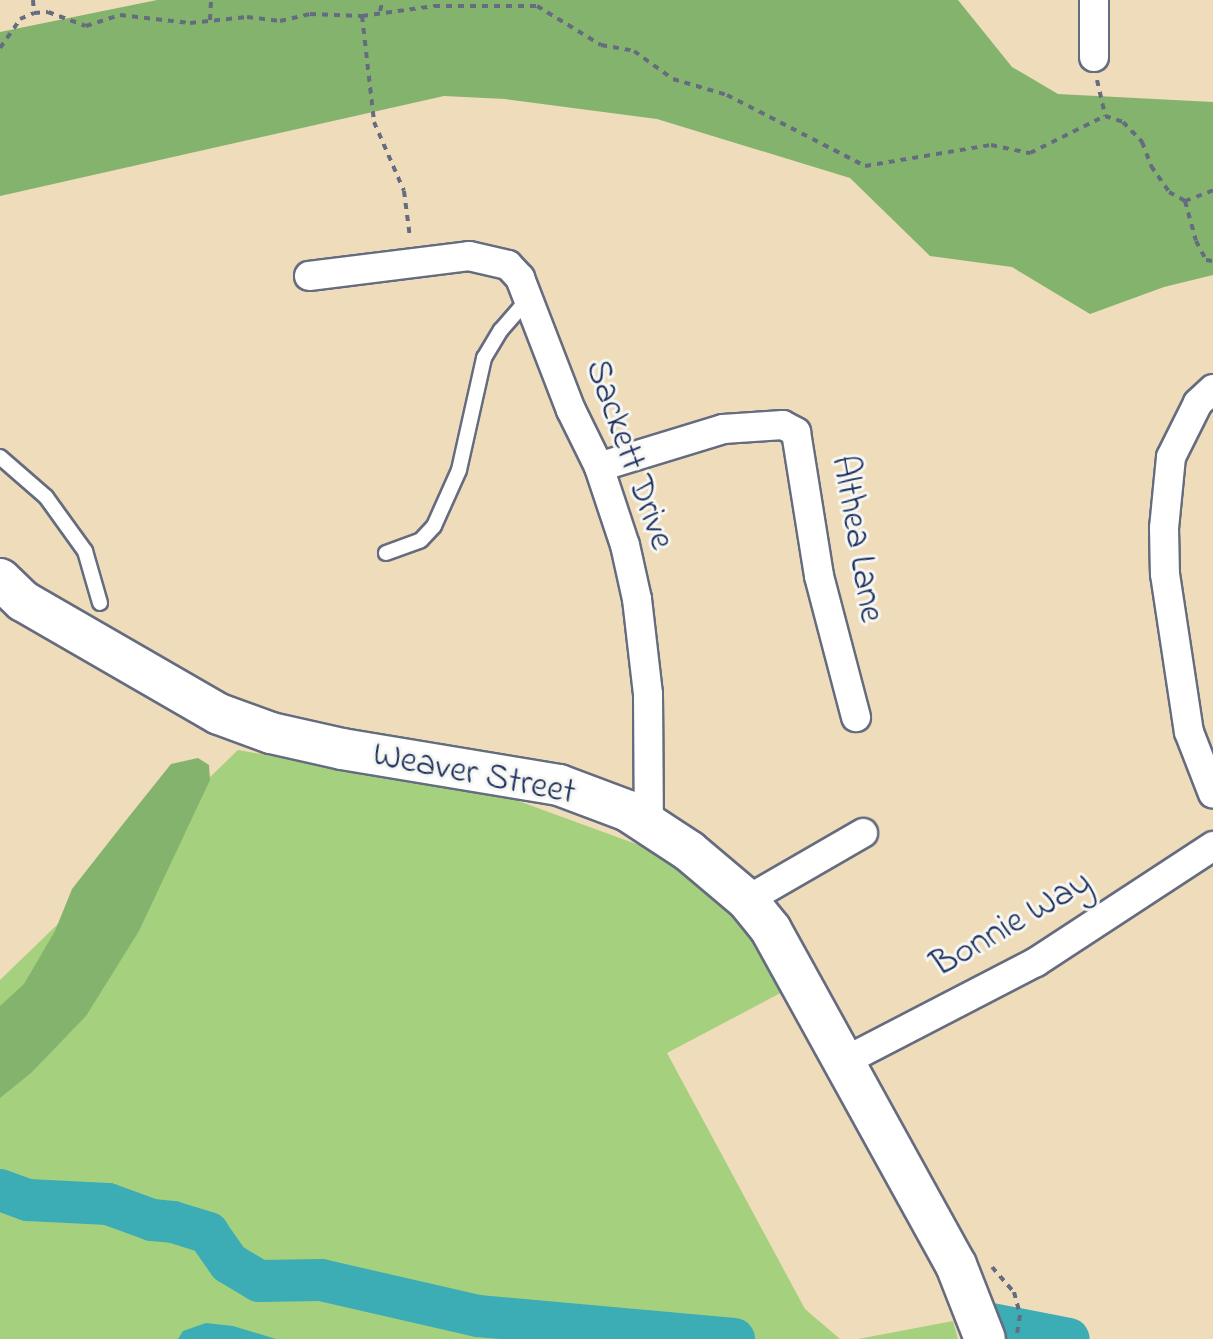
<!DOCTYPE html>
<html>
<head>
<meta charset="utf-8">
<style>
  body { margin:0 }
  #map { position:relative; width:1213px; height:1339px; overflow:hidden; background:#efdcbb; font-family:"Indie Flower",sans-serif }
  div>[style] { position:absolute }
  .green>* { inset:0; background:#a5d17e }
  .forest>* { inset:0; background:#84b36d }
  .water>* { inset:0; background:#3cadb5 }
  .river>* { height:42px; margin:-21px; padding:0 21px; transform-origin:21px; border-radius:21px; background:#3cadb5 }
  .path>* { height:4px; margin-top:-2px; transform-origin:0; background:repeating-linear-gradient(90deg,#656c7f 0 6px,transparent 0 12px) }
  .roads { filter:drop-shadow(2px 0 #656c7f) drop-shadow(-2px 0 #656c7f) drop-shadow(0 2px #656c7f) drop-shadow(0 -2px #656c7f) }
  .lane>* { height:14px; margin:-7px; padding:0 7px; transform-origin:7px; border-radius:7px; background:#fff }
  .street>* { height:28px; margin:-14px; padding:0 14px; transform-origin:14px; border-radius:14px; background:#fff }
  .secondary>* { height:40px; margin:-20px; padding:0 20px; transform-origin:20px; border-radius:20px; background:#fff }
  span { translate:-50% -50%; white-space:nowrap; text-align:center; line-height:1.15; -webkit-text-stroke:6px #f6f6f2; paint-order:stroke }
  .street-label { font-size:36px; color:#1b2f5e }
</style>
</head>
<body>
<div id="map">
  <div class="green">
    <i style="clip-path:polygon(238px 750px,513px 799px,691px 864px,792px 987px,667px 1053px,805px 1309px,840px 1339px,0 1339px,0 980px)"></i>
    <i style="clip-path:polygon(953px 1321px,958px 1339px,858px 1339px)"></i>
  </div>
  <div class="forest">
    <i style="clip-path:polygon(157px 0,958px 0,1012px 67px,1058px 94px,1213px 102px,1213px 275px,1164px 287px,1090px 314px,1012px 267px,930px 256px,850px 178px,657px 119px,505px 99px,444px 96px,0 196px,0 32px)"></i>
    <i style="clip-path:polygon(198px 758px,209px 765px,210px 780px,139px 931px,86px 1016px,31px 1073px,0 1098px,0 1006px,24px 984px,55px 931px,72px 889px,123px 824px,171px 764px)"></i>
  </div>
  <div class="water">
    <i style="clip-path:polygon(206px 1323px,233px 1326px,276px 1339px,178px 1339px,183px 1331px)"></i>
  </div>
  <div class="river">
    <i style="left:0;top:1190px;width:30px;rotate:20deg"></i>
    <i style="left:28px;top:1200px;width:80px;rotate:2.9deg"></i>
    <i style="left:108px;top:1204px;width:47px;rotate:20deg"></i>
    <i style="left:152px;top:1220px;width:21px;rotate:5deg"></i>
    <i style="left:173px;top:1222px;width:37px;rotate:17deg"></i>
    <i style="left:208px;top:1233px;width:37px;rotate:55deg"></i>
    <i style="left:229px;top:1263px;width:35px;rotate:31deg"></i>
    <i style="left:259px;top:1281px;width:62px;rotate:-0.9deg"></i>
    <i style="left:321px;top:1280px;width:161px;rotate:12.9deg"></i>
    <i style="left:478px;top:1316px;width:257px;rotate:5.1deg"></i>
    <i style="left:992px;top:1324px;width:78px;rotate:11deg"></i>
  </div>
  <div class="path">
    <i style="left:33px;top:0;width:13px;rotate:86deg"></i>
    <i style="left:380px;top:11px;width:11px;rotate:-75deg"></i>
    <i style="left:362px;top:16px;width:107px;rotate:83.5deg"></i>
    <i style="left:374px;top:122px;width:75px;rotate:66.5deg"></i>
    <i style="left:404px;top:191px;width:47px;rotate:82.7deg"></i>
    <i style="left:210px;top:20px;width:20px;rotate:-87deg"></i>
    <i style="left:0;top:48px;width:35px;rotate:-55deg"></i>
    <i style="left:20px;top:19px;width:15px;rotate:-23deg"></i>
    <i style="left:34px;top:13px;width:14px;rotate:-4deg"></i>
    <i style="left:48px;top:12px;width:40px;rotate:20.2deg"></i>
    <i style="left:86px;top:26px;width:36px;rotate:-18deg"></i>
    <i style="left:120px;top:15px;width:70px;rotate:6.5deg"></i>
    <i style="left:190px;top:23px;width:57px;rotate:-6deg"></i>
    <i style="left:247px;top:17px;width:33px;rotate:7deg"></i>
    <i style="left:280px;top:21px;width:31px;rotate:-13deg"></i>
    <i style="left:310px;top:14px;width:52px;rotate:2.2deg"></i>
    <i style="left:362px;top:16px;width:73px;rotate:-7.9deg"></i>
    <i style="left:434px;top:6px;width:103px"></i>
    <i style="left:537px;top:6px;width:75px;rotate:31.4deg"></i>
    <i style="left:601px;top:45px;width:34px;rotate:10deg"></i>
    <i style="left:634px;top:51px;width:48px;rotate:35.7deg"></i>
    <i style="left:673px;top:79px;width:56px;rotate:16.5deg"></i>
    <i style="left:727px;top:95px;width:155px;rotate:27.2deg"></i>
    <i style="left:865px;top:166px;width:128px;rotate:-9.5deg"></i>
    <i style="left:991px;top:145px;width:40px;rotate:12deg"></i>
    <i style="left:1030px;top:153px;width:84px;rotate:-26.3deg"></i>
    <i style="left:1105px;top:116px;width:19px;rotate:18deg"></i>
    <i style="left:1123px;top:122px;width:28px;rotate:46deg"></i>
    <i style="left:1142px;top:142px;width:26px;rotate:69deg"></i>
    <i style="left:1151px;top:166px;width:32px;rotate:55deg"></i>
    <i style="left:1169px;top:192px;width:18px;rotate:29deg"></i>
    <i style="left:1097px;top:80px;width:37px;rotate:77deg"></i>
    <i style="left:1185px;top:201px;width:41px;rotate:74.6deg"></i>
    <i style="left:1196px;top:241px;width:21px;rotate:62deg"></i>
    <i style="left:1206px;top:260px;width:7px;rotate:8deg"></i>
    <i style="left:1185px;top:201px;width:30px;rotate:-21deg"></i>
    <i style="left:992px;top:1267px;width:33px;rotate:49deg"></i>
    <i style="left:1014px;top:1292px;width:24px;rotate:75deg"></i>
    <i style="left:1020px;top:1315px;width:18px;rotate:99deg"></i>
  </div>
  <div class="roads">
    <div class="lane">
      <i style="left:0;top:457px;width:61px;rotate:41deg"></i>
      <i style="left:46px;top:497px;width:67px;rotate:54.2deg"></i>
      <i style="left:85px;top:551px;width:54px;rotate:73.9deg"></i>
      <i style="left:386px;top:553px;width:37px;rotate:-20deg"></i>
      <i style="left:421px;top:540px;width:19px;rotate:-47deg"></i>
      <i style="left:434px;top:526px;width:61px;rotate:-65.9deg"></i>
      <i style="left:459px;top:470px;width:115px;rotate:-77.4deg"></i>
      <i style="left:484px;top:358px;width:33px;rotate:-59deg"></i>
      <i style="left:501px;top:330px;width:41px;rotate:-48.9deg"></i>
    </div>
    <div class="street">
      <i style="left:1094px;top:57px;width:57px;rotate:-90deg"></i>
      <i style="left:309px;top:276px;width:161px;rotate:-7.1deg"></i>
      <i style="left:469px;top:256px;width:40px;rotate:13deg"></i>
      <i style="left:508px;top:265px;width:18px;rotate:47deg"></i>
      <i style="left:520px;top:278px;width:142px;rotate:68.9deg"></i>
      <i style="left:571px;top:410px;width:64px;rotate:63.8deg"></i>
      <i style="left:599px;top:467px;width:82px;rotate:71.6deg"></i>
      <i style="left:625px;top:545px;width:55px;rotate:77.5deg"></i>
      <i style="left:637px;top:599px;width:96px;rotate:83.4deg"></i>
      <i style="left:648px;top:694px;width:131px;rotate:89.6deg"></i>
      <i style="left:1213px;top:389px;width:21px;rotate:137deg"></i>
      <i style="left:1198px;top:403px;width:60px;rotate:116.6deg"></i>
      <i style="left:1171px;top:457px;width:71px;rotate:95.6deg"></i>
      <i style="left:1164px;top:528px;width:46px;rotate:88.8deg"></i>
      <i style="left:1165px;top:574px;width:160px;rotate:81.4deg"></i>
      <i style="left:1189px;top:732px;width:66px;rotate:68.8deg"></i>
      <i style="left:599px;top:467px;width:130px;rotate:-17deg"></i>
      <i style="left:723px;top:429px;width:60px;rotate:-3.8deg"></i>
      <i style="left:783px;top:425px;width:15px;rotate:28deg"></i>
      <i style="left:796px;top:432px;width:146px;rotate:80.9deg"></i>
      <i style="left:819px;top:576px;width:146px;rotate:75.3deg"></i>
      <i style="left:747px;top:900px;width:134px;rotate:-30deg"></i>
      <i style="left:845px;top:1061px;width:215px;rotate:-27.4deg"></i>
      <i style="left:1036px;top:962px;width:212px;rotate:-33.2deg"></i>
    </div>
    <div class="secondary">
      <i style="left:0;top:579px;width:32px;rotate:44deg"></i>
      <i style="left:23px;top:601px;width:226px;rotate:30deg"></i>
      <i style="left:219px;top:714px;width:55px;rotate:20.1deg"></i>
      <i style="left:271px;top:733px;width:73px;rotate:12.7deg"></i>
      <i style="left:342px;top:749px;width:220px;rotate:9.4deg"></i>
      <i style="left:559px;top:785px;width:74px;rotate:20.6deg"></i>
      <i style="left:628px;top:811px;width:73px;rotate:33.3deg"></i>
      <i style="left:689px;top:851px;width:76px;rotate:40.2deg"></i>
      <i style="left:747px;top:900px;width:38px;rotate:51deg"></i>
      <i style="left:771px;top:930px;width:383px;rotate:61.1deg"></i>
      <i style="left:956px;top:1265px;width:79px;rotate:68.6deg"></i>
    </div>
  </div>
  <div class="street-label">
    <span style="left:628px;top:455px;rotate:70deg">Sackett Drive</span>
    <span style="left:856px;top:539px;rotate:80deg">Althea Lane</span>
    <span style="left:474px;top:775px;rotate:11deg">Weaver Street</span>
    <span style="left:1012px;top:925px;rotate:-30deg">Bonnie Way</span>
  </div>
</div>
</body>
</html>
